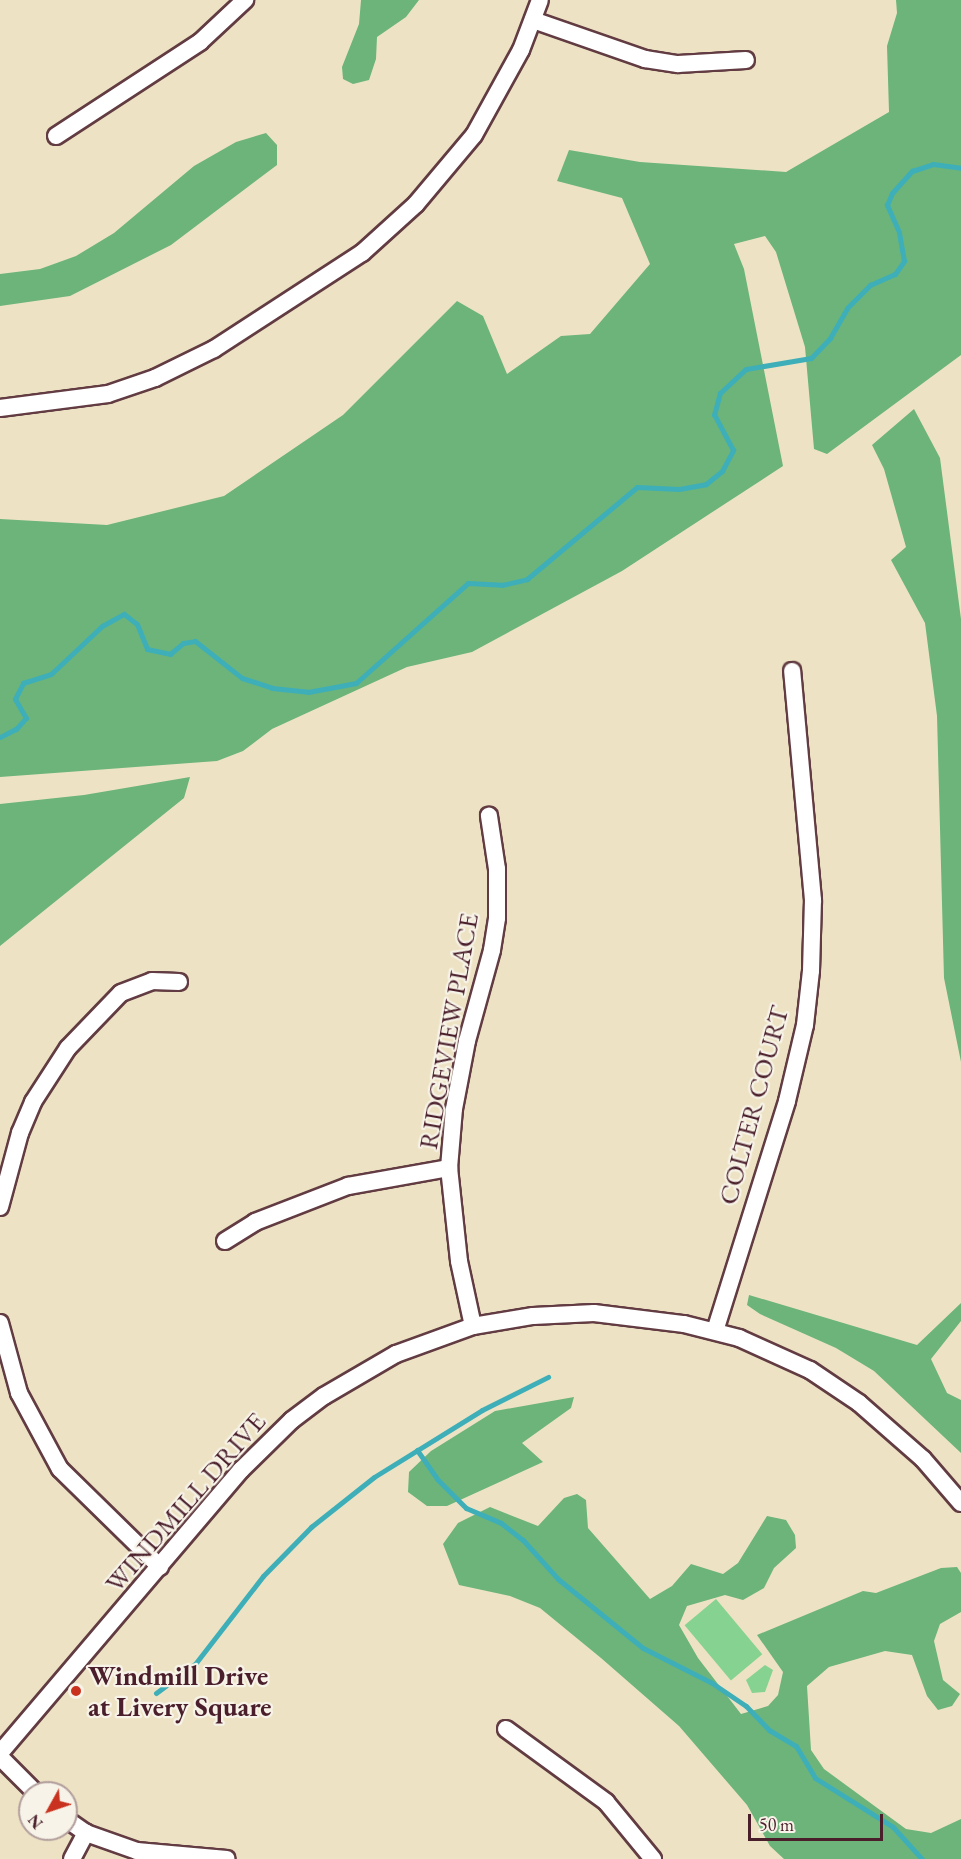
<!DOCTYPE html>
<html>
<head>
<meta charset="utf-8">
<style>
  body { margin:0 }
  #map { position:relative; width:961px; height:1859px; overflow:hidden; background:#ede3c4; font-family:"EB Garamond",serif }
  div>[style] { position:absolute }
  .green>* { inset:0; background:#86d290; transform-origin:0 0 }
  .forest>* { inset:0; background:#6cb47a }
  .stream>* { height:5px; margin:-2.5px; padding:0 2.5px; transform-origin:2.5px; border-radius:2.5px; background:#3eafb8 }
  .roads { filter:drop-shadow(2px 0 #623c42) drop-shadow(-2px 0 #623c42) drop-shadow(0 2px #623c42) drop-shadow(0 -2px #623c42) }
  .street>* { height:16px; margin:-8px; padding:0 8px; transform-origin:8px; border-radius:8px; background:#fff }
  .dots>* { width:16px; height:16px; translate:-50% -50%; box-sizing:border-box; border:3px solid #f7f3e8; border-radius:50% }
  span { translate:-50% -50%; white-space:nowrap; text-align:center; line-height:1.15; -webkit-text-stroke:4.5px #f7f3e8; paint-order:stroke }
  .street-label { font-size:27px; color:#4a1f2b }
  .poi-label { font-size:27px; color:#4a1f2b; font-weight:700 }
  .left { translate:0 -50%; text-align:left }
  .north { position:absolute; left:18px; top:1781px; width:60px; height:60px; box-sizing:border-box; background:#f7f3e8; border:2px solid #b29e9c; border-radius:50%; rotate:230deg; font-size:16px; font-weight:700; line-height:24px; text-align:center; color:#4a1f2b }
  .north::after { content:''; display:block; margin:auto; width:21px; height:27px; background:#c8321e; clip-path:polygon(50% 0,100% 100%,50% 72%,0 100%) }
  .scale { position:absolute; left:748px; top:1814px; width:135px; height:27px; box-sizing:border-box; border:3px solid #4a1f2b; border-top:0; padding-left:8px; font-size:18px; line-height:21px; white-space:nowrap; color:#4a1f2b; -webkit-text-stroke:4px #f7f3e8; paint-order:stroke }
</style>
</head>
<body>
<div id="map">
  <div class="green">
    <i style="left:716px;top:1599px;width:72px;height:41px;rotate:50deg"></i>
    <i style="clip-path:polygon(765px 1665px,773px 1670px,765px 1692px,752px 1693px,746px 1680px)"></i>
  </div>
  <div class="forest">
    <i style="clip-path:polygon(361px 0,419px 0,406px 17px,377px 37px,376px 59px,369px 80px,353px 84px,343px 79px,342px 67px,359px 24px)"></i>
    <i style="clip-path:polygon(896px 0,961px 0,961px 355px,827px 454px,814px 449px,805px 347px,776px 252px,765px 236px,734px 244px,744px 269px,783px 466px,622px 571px,472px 652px,407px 667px,272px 729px,243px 751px,217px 761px,0 777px,0 519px,107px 525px,224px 496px,343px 415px,457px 301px,483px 316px,507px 374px,561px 336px,590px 334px,650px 264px,622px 198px,557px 181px,569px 150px,640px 162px,786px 172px,889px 112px,887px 46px,897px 13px)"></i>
    <i style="clip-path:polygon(266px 133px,277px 145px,277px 165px,171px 245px,70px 296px,0 306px,0 274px,40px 269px,76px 256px,114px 233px,194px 166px,236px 142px)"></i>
    <i style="clip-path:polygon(914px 409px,940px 458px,961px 619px,961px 1062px,944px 978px,937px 716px,925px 623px,891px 560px,906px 547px,884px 469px,872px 445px)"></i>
    <i style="clip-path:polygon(190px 777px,184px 798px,0 946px,0 804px,84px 795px)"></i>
    <i style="clip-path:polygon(749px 1295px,917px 1345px,961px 1303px,961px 1321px,931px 1359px,947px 1393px,961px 1400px,961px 1453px,874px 1371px,836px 1348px,760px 1314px,747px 1305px)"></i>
    <i style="clip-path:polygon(574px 1397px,571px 1408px,522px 1443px,543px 1462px,447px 1506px,427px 1506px,408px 1492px,409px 1472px,431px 1451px,495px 1411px)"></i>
    <i style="clip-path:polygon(577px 1494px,586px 1500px,588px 1528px,650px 1599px,672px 1586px,691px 1564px,723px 1574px,738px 1563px,767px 1516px,786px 1520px,795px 1535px,796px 1548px,774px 1568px,764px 1588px,743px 1600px,725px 1595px,687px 1606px,679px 1625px,698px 1658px,741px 1714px,768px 1706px,778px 1695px,783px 1672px,757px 1635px,863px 1591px,876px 1593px,941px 1568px,957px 1567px,961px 1573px,961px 1612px,940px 1624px,934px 1641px,943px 1680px,960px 1694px,952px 1706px,938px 1710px,927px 1696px,912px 1655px,885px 1651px,829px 1667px,807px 1686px,811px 1750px,824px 1769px,906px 1829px,931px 1833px,961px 1819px,961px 1859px,784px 1859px,770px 1846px,747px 1805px,679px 1726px,601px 1658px,540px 1608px,510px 1596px,459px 1585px,443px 1544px,458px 1523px,490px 1507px,538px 1526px,564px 1498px)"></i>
  </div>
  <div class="stream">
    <i style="left:0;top:737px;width:18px;rotate:-27deg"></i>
    <i style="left:16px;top:729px;width:15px;rotate:-48deg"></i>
    <i style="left:26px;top:718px;width:22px;rotate:-120deg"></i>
    <i style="left:15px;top:699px;width:18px;rotate:-63deg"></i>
    <i style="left:23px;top:683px;width:29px;rotate:-18deg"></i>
    <i style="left:51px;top:674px;width:70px;rotate:-43.3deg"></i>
    <i style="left:102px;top:626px;width:25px;rotate:-29deg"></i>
    <i style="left:124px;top:614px;width:16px;rotate:38deg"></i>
    <i style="left:137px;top:624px;width:27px;rotate:68deg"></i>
    <i style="left:147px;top:649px;width:24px;rotate:12deg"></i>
    <i style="left:170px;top:654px;width:17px;rotate:-40deg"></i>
    <i style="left:183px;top:643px;width:12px;rotate:-9deg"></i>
    <i style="left:195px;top:641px;width:60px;rotate:38.2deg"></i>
    <i style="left:242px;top:678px;width:32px;rotate:18deg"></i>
    <i style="left:272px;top:688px;width:36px;rotate:6deg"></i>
    <i style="left:308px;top:692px;width:49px;rotate:-10.6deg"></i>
    <i style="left:356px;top:683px;width:150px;rotate:-41.8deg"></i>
    <i style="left:468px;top:583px;width:34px;rotate:3deg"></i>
    <i style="left:502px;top:585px;width:26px;rotate:-13deg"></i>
    <i style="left:527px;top:579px;width:143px;rotate:-39.9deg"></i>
    <i style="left:637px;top:487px;width:42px;rotate:2.7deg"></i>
    <i style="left:679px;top:489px;width:27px;rotate:-10deg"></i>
    <i style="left:706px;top:484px;width:21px;rotate:-39deg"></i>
    <i style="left:722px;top:471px;width:24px;rotate:-62deg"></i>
    <i style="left:733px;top:450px;width:40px;rotate:-118deg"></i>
    <i style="left:714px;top:415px;width:23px;rotate:-75deg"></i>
    <i style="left:720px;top:393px;width:35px;rotate:-43deg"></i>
    <i style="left:746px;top:369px;width:66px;rotate:-9.6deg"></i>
    <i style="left:811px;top:358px;width:28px;rotate:-46deg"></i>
    <i style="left:830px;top:338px;width:34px;rotate:-60deg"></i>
    <i style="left:847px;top:308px;width:33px;rotate:-45deg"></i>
    <i style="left:870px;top:285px;width:27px;rotate:-24deg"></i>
    <i style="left:895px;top:274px;width:16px;rotate:-55deg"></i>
    <i style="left:904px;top:261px;width:29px;rotate:-100deg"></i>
    <i style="left:899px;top:232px;width:30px;rotate:-114deg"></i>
    <i style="left:887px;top:205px;width:13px;rotate:-67deg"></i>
    <i style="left:892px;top:193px;width:30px;rotate:-48deg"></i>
    <i style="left:912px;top:171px;width:22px;rotate:-18deg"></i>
    <i style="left:933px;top:164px;width:28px;rotate:8deg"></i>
    <i style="left:417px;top:1450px;width:35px;rotate:55deg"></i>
    <i style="left:437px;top:1479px;width:41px;rotate:45deg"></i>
    <i style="left:466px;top:1508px;width:38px;rotate:23deg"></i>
    <i style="left:501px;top:1523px;width:28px;rotate:38deg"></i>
    <i style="left:523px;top:1540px;width:52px;rotate:48.1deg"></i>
    <i style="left:558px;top:1579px;width:109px;rotate:39.1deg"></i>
    <i style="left:643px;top:1648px;width:77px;rotate:26.9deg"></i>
    <i style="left:712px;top:1683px;width:41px;rotate:34.1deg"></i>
    <i style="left:746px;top:1706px;width:33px;rotate:46deg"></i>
    <i style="left:769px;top:1730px;width:31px;rotate:31deg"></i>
    <i style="left:796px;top:1746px;width:37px;rotate:59deg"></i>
    <i style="left:815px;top:1778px;width:92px;rotate:32.1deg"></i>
    <i style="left:893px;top:1827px;width:43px;rotate:47.8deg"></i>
    <i style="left:156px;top:1693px;width:49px;rotate:-36.6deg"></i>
    <i style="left:195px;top:1664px;width:111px;rotate:-52.3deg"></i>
    <i style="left:263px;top:1576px;width:69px;rotate:-45.6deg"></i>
    <i style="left:311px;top:1527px;width:80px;rotate:-38.4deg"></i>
    <i style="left:374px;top:1477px;width:127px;rotate:-31.8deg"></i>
    <i style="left:482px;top:1410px;width:74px;rotate:-26.6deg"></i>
  </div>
  <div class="roads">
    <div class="street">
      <i style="left:533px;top:20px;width:119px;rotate:19.2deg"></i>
      <i style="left:645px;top:59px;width:33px;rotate:9deg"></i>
      <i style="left:678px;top:64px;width:68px;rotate:-3.4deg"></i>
      <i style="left:56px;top:136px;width:172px;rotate:-33.1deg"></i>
      <i style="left:200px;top:42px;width:62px;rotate:-43deg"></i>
      <i style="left:0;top:408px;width:109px;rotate:-7.4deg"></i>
      <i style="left:108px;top:394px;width:50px;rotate:-18.8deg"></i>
      <i style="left:155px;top:378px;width:66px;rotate:-26.2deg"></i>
      <i style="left:214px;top:349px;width:176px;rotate:-33deg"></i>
      <i style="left:362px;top:253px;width:73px;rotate:-42.2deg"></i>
      <i style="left:416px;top:204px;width:90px;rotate:-50deg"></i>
      <i style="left:474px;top:135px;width:97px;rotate:-61.1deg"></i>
      <i style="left:521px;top:50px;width:53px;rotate:-69.2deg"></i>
      <i style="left:0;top:1207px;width:77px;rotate:-74.9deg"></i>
      <i style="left:20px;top:1133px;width:34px;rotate:-67deg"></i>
      <i style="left:33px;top:1102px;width:64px;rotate:-57.1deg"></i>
      <i style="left:68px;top:1048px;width:76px;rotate:-46.1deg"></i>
      <i style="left:121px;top:993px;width:33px;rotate:-21deg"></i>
      <i style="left:152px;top:981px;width:27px;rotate:2deg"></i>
      <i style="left:225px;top:1241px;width:36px;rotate:-32deg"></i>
      <i style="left:255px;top:1222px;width:100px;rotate:-21.2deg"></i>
      <i style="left:348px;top:1186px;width:103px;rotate:-10.1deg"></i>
      <i style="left:0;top:1323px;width:73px;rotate:74.8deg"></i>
      <i style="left:19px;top:1393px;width:86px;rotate:61.7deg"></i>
      <i style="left:60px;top:1469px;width:140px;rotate:44.4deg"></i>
      <i style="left:473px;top:1326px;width:66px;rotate:-102.2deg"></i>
      <i style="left:459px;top:1261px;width:94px;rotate:-96.1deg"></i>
      <i style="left:449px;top:1168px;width:59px;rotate:-85.2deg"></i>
      <i style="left:454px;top:1109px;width:69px;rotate:-79.2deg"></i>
      <i style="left:467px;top:1041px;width:94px;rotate:-74.6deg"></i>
      <i style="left:492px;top:950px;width:32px;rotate:-81deg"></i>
      <i style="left:497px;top:918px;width:49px;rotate:-90deg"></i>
      <i style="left:497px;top:869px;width:54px;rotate:-98.6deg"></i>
      <i style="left:715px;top:1331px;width:241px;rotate:-72.6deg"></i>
      <i style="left:787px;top:1101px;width:78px;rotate:-76.7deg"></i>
      <i style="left:805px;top:1025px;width:54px;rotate:-83.7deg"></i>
      <i style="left:811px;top:971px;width:71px;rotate:-88.4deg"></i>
      <i style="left:813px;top:900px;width:230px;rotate:-95.2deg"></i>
      <i style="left:506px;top:1729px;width:124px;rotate:36.1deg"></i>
      <i style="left:606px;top:1802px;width:74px;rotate:50.5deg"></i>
      <i style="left:0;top:1753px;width:372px;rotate:-49.6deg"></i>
      <i style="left:241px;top:1470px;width:71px;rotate:-44.4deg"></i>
      <i style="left:292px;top:1420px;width:40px;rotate:-37deg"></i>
      <i style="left:324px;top:1396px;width:83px;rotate:-30.3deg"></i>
      <i style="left:396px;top:1354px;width:82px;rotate:-20deg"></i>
      <i style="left:473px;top:1326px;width:61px;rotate:-9.5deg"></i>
      <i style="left:533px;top:1316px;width:61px;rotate:-2.8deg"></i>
      <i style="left:594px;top:1313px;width:91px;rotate:7deg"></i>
      <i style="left:684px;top:1324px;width:57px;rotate:14.3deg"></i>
      <i style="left:739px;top:1338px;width:78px;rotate:24.3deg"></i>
      <i style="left:810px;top:1370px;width:59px;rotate:34deg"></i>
      <i style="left:859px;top:1403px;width:85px;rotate:41.2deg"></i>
      <i style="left:923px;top:1459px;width:58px;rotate:49.2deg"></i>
      <i style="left:0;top:1757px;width:51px;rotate:45deg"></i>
      <i style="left:66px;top:1819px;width:24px;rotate:35deg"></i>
      <i style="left:86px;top:1833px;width:54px;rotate:19.4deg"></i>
      <i style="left:137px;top:1851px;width:90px;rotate:5.1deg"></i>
      <i style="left:72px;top:1859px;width:30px;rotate:-62deg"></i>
    </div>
  </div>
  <div class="dots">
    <i style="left:76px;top:1691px;background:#c8321e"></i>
  </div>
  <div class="street-label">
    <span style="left:448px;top:1031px;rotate:-80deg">RIDGEVIEW PLACE</span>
    <span style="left:753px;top:1105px;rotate:-75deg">COLTER COURT</span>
    <span style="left:185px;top:1502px;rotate:-49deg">WINDMILL DRIVE</span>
  </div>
  <div class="poi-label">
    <span class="left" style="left:88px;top:1691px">Windmill Drive<br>at Livery Square</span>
  </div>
  <div class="north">N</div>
  <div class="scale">50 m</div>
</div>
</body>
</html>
